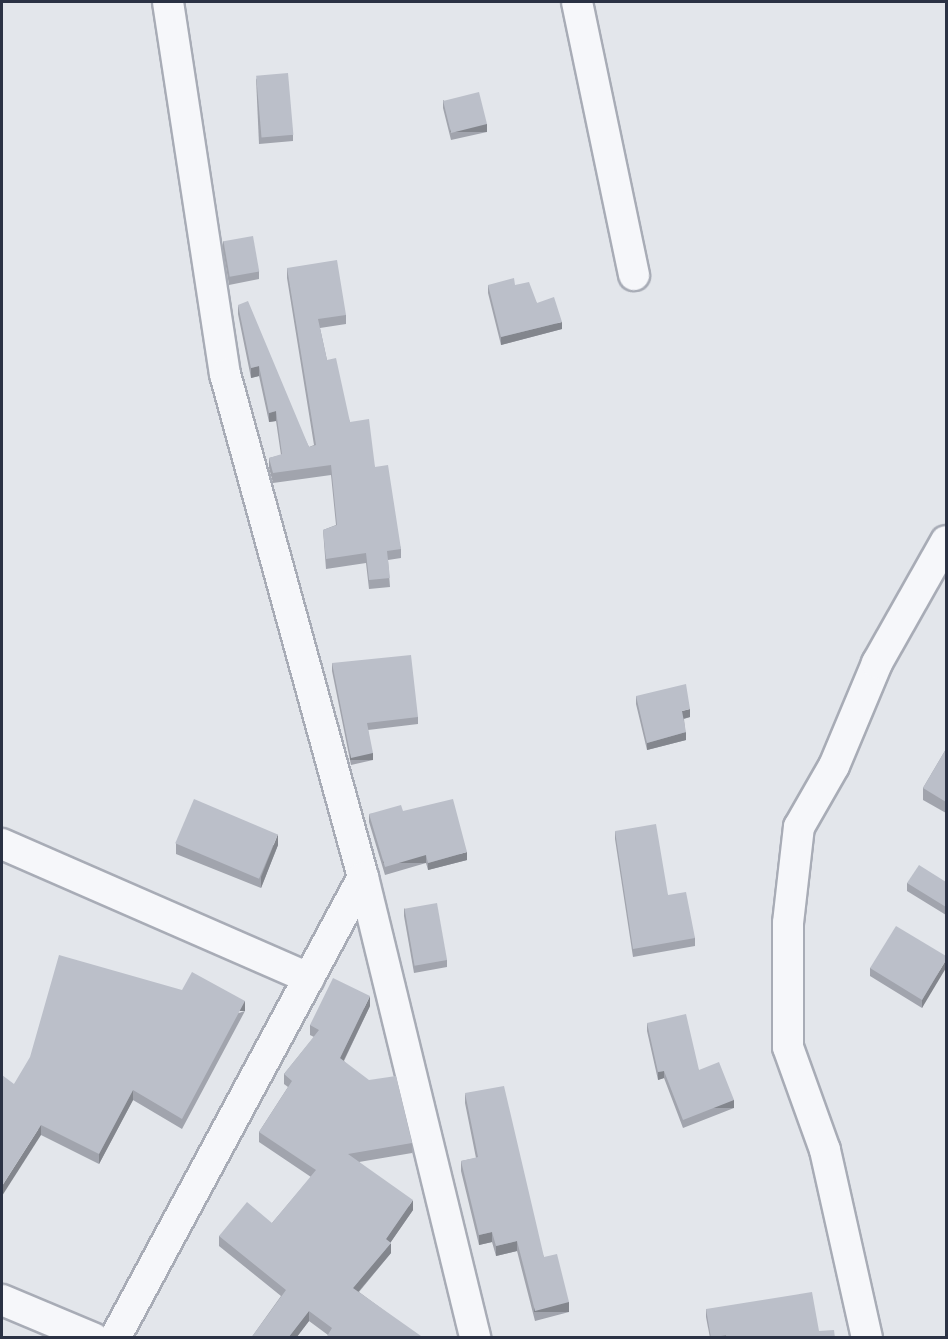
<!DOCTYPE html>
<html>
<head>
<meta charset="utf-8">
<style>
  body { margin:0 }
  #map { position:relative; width:948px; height:1339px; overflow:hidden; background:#e3e6eb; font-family:Helvetica,sans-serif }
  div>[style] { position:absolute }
  .roads { filter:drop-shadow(2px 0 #a8acb6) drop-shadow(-2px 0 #a8acb6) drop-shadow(0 2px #a8acb6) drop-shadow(0 -2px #a8acb6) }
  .minor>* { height:30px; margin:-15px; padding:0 15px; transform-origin:15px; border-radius:15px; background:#f6f7fa }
  .wall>* { inset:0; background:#a1a4ad }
  .shaded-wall>* { inset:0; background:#83868d; transform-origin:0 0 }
  .building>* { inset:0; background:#bbbfc9; transform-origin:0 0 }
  span { translate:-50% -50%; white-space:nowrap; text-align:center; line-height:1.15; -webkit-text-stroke:4.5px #f3f5f9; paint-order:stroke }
  .frame { position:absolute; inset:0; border:3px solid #2b3244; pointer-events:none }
</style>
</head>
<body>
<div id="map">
  <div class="roads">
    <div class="minor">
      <i style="left:168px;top:2px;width:376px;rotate:81.3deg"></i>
      <i style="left:225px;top:374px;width:522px;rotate:74.66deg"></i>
      <i style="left:363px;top:877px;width:474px;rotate:76.3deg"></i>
      <i style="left:577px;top:2px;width:279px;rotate:78.2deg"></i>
      <i style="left:2px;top:844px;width:335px;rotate:23.6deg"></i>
      <i style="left:2px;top:1300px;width:99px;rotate:22.7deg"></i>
      <i style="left:115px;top:1338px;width:523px;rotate:-61.72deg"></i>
      <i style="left:867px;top:1338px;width:193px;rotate:-102.6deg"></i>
      <i style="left:825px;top:1150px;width:109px;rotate:-109.8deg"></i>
      <i style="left:788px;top:1047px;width:124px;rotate:-90deg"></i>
      <i style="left:788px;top:923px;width:97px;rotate:-83.5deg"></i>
      <i style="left:799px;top:827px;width:70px;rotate:-60.2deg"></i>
      <i style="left:834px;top:766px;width:112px;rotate:-67.3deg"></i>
      <i style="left:877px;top:663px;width:140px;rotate:-60.5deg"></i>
    </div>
  </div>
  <div class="wall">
    <i style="clip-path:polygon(256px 78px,293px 135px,293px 141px,259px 144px)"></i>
    <i style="clip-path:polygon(443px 100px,487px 132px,451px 140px,443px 108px)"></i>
    <i style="clip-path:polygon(223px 241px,259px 271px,259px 279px,229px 285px,223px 249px)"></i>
    <i style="clip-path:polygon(287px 268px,346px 315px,346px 324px,320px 328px,327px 360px,350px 422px,375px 467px,401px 549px,401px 558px,388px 560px,390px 587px,369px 589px,366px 563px,326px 569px,323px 530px,336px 525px,331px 475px,273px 483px,269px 468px,269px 458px,281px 455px,276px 421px,269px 422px,259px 376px,251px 378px,238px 314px,238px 305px,309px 447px,314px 445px,287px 278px)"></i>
    <i style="clip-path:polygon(488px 285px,515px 285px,537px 303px,562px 329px,501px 345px,488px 293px)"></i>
    <i style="clip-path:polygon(332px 663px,418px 717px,418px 724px,368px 730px,373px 760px,351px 765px,332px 671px)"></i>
    <i style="clip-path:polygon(636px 696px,690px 717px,684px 719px,686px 740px,647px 750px,636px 704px)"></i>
    <i style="clip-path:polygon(946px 749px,946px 813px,923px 800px,923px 788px)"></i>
    <i style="clip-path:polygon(403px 811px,467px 860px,428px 870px,426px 863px,385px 875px,369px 822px,369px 814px)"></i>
    <i style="clip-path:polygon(615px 831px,668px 895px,695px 938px,695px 946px,633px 957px,615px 839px)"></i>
    <i style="clip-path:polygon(176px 843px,278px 845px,261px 888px,176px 854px)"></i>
    <i style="clip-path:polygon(946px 882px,946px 915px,907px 891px,907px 883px)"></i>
    <i style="clip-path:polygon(404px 908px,447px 960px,447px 967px,414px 973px,404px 916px)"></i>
    <i style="clip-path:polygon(946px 956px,922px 1008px,870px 976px,870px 968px)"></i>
    <i style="clip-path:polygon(370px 1006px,344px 1061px,412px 1143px,412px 1153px,359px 1162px,413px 1210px,390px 1243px,391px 1253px,359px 1292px,421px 1338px,328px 1335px,309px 1321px,296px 1338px,251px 1338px,281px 1296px,219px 1246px,219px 1236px,272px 1223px,311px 1177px,259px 1142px,259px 1132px,288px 1087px,284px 1084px,284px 1074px,314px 1037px,310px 1035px,310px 1025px)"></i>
    <i style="clip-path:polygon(245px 1011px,182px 1129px,133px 1100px,99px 1164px,41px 1135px,14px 1084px)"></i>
    <i style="clip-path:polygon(647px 1023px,699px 1070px,734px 1108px,683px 1128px,664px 1078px,658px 1080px,647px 1031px)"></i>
    <i style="clip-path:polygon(465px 1093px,544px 1257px,569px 1312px,535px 1321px,517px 1251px,496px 1256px,492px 1242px,479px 1245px,461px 1171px,461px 1161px,476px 1158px,465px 1103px)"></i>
    <i style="clip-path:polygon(706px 1309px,819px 1331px,835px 1338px,710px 1338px,706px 1317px)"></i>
  </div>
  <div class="shaded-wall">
    <i style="left:487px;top:124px;width:8px;height:37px;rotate:90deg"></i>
    <i style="clip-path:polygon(562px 322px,562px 329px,501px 345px,501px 337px)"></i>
    <i style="clip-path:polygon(259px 366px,259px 376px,251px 378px,251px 368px)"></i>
    <i style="clip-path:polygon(276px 411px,276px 421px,269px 422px,269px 413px)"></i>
    <i style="clip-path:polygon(690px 709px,690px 717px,682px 719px,682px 711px)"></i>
    <i style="clip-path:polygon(686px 732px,686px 740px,647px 750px,647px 743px)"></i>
    <i style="left:373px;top:753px;width:7px;height:23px;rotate:90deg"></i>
    <i style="clip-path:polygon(278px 834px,278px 845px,261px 888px,261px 877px)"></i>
    <i style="clip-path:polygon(467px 852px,467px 860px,428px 870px,428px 863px)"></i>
    <i style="left:426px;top:855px;width:8px;height:43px;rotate:90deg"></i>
    <i style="clip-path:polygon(946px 960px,946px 968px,922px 1008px,922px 1000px)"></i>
    <i style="clip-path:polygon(370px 996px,370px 1006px,340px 1068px,340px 1058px)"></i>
    <i style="left:245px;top:1001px;width:10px;height:134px;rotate:90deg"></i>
    <i style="clip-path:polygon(664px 1071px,664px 1078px,658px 1080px,658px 1072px)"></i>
    <i style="clip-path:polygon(133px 1090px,133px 1100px,99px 1164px,99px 1154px)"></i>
    <i style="left:734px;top:1100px;width:8px;height:55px;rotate:90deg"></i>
    <i style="clip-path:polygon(41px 1125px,41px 1135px,2px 1196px,2px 1186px)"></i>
    <i style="clip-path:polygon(413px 1200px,413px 1210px,386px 1249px,386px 1239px)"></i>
    <i style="clip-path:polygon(492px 1232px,492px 1242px,479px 1245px,479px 1235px)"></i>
    <i style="clip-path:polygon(517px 1241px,517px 1251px,496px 1256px,496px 1246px)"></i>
    <i style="clip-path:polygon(391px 1243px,391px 1253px,353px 1298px,353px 1288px)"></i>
    <i style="left:569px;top:1302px;width:10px;height:35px;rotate:90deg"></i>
    <i style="clip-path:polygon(309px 1311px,309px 1321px,296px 1338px,288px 1338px)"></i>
  </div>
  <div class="building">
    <i style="left:288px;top:73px;width:62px;height:32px;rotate:85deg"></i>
    <i style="left:479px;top:92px;width:33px;height:37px;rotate:76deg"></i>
    <i style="left:253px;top:236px;width:36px;height:30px;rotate:80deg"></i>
    <i style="clip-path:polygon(337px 260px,346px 315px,318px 319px,327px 360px,336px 358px,350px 422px,369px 419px,375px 467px,388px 465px,401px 549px,387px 551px,390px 578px,369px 580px,366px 553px,326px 559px,323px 530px,337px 525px,331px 465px,273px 473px,269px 458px,282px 454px,276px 411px,269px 413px,259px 366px,251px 368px,238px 305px,248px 301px,309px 447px,316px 445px,287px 268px)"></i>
    <i style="clip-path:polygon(514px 278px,515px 285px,529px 282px,537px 303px,554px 297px,562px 322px,501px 337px,488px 285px)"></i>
    <i style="clip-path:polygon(411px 655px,418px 717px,367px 723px,373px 753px,351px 758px,332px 663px)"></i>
    <i style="clip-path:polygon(686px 684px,690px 709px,682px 711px,686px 732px,647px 743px,636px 696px)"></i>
    <i style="clip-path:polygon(946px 749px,946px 802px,923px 788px)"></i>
    <i style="left:194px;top:799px;width:91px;height:48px;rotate:23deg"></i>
    <i style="clip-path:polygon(453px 799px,467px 852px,428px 863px,426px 855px,385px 867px,369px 814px,401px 805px,403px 811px)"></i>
    <i style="clip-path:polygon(656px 824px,668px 895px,686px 892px,695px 938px,633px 949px,615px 831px)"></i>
    <i style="clip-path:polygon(919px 865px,946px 882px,946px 907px,907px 883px)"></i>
    <i style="left:437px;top:903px;width:58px;height:33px;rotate:80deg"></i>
    <i style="clip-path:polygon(896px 926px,946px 956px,946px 960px,922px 1000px,870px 968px)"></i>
    <i style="clip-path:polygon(59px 955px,182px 990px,192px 972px,245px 1001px,182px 1119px,133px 1090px,99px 1154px,41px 1125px,2px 1186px,2px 1075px,14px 1084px,30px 1057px)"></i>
    <i style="clip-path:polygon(333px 978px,370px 996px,340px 1058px,369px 1080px,396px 1076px,412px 1143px,348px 1154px,413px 1200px,386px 1239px,391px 1243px,353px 1288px,421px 1336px,420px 1338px,326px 1338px,332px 1328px,309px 1311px,288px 1338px,251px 1338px,286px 1290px,219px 1236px,247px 1202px,272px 1223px,316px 1170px,259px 1132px,292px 1081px,284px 1074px,319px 1030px,310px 1025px)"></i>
    <i style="clip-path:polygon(686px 1014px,699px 1070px,719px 1062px,734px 1100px,683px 1120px,664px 1071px,658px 1072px,647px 1023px)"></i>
    <i style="clip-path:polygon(504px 1086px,544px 1257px,557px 1254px,569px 1302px,535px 1311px,517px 1241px,496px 1246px,492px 1232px,479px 1235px,461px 1161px,478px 1157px,465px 1093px)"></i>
    <i style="clip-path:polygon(812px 1292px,819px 1331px,834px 1330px,835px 1338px,726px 1338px,726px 1335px,711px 1338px,706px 1309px)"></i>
  </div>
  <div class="frame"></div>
</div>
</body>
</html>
